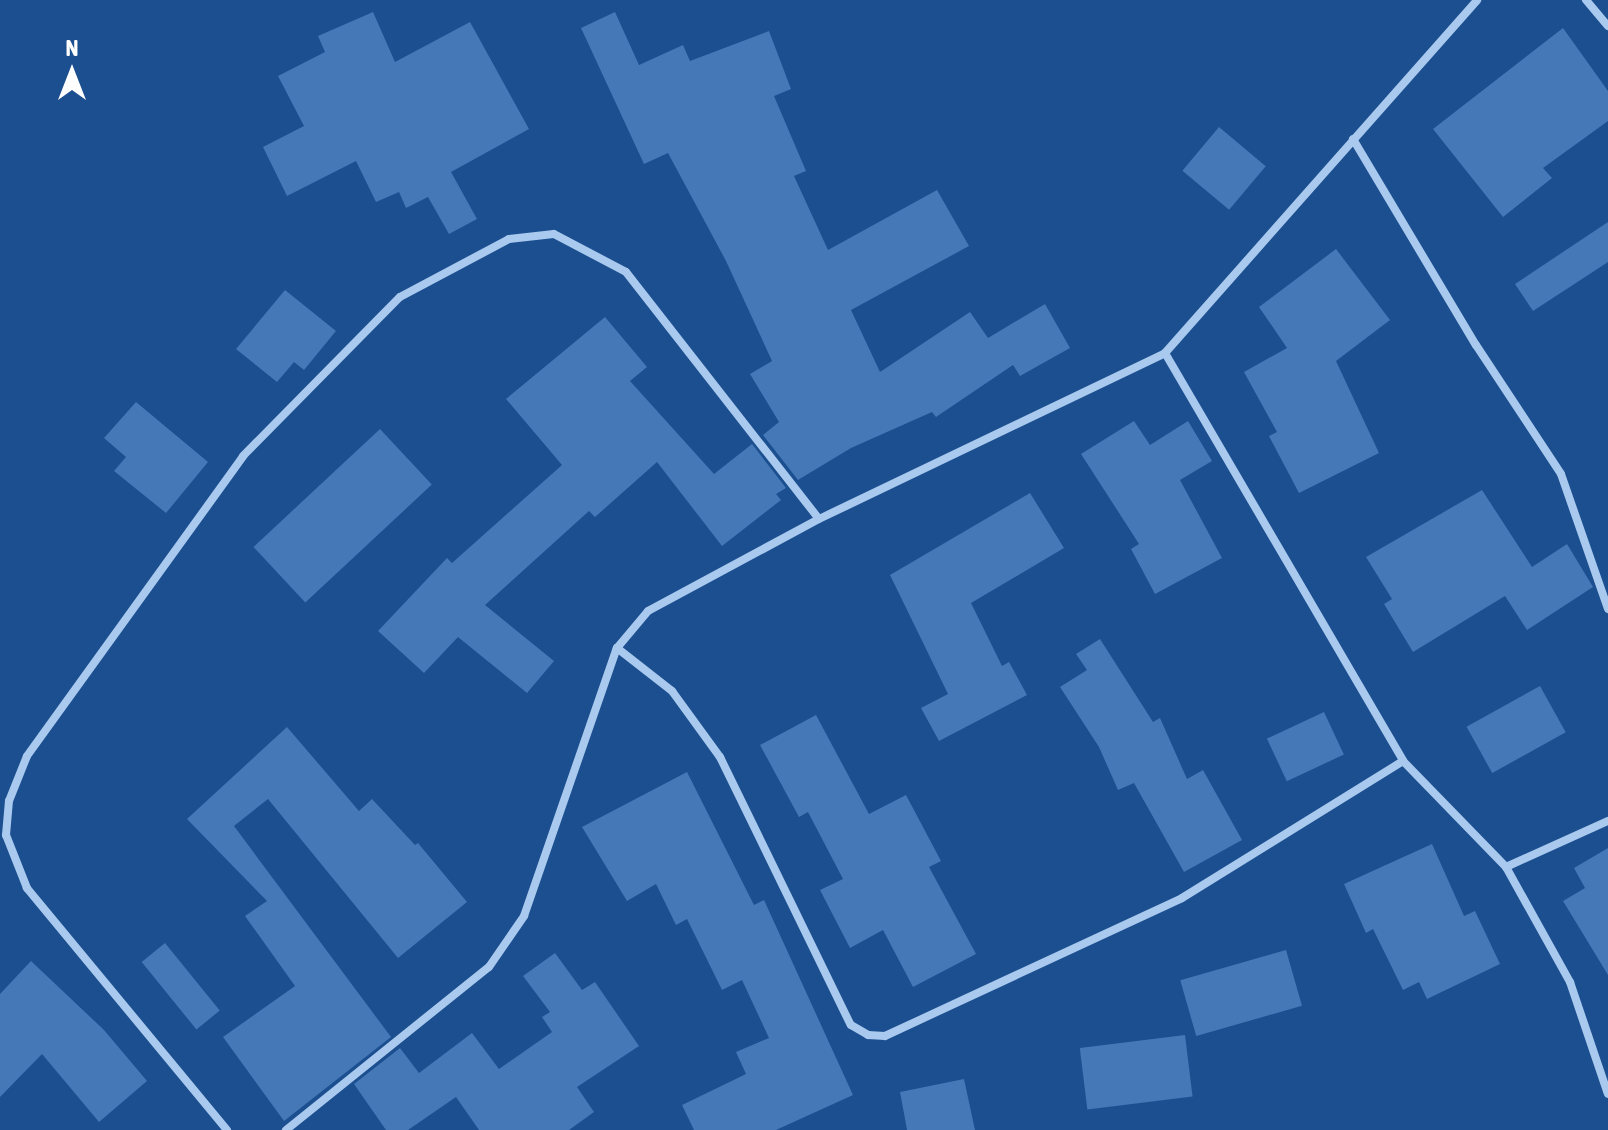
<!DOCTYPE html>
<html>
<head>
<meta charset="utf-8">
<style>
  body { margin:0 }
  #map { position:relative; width:1608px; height:1130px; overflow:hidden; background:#1b4f8f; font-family:"Asap Condensed",sans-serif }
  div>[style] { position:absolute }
  .building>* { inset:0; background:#4478b7; transform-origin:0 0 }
  .minor>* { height:8px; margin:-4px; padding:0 4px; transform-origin:4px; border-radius:4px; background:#a9c9ee }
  span { translate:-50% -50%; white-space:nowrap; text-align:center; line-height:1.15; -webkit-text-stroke:6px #1b4f8f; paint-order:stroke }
  .north { position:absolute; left:32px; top:32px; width:80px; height:80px; -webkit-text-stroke:6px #1b4f8f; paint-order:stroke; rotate:0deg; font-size:22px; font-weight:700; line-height:32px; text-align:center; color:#fff }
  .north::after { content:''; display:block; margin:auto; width:28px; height:36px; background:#fff; clip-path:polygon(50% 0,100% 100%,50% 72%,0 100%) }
</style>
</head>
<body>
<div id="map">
  <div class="building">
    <i style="clip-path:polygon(373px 12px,395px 62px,470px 22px,529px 129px,451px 172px,477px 219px,449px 234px,428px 197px,406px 208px,399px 192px,376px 202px,356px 161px,287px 196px,263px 147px,304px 126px,278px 76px,325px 52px,318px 36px)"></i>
    <i style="clip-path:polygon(615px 12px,639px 65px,683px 45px,690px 61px,769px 31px,791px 89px,774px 96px,806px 171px,794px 176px,828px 250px,937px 190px,969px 246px,851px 310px,880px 372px,970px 312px,988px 338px,1045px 304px,1070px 348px,1020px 376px,1013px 365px,936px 417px,932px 412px,851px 448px,798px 480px,763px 435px,779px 422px,750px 374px,772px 361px,726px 261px,668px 153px,644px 164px,581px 28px)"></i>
    <i style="clip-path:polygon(1563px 28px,1608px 91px,1608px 121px,1543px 168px,1552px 178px,1503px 217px,1433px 129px)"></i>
    <i style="left:1219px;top:127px;width:61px;height:57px;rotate:40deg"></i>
    <i style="clip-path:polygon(1608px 222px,1608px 262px,1533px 311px,1515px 284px)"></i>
    <i style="clip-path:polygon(1336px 249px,1390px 320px,1336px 361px,1379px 453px,1299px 493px,1269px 436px,1277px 432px,1244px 372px,1287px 348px,1259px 307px)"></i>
    <i style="clip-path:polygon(285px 290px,336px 331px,304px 370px,294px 362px,277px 382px,236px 349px)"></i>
    <i style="clip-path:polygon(605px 317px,647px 367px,630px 381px,714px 474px,752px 444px,786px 488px,776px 494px,781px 500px,722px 546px,657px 462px,595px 517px,589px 511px,485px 605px,554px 661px,527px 693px,458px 637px,424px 673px,378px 631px,447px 558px,452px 563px,562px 465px,506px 399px)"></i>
    <i style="clip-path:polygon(136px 402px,208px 462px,166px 513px,114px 471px,126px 457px,104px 438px)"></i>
    <i style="clip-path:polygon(1134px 421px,1150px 445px,1188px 421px,1212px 461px,1180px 480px,1222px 558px,1155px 594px,1131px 549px,1139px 544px,1081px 454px)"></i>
    <i style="left:380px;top:429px;width:76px;height:173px;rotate:47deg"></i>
    <i style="clip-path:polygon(1482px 490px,1532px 567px,1567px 544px,1593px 587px,1527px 630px,1505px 596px,1413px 652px,1384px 604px,1392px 599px,1366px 557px)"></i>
    <i style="clip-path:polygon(1030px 493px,1064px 548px,971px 603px,1002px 666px,1009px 662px,1027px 695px,939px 741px,921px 708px,948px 694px,890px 575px)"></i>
    <i style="clip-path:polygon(1100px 639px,1153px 722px,1160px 718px,1187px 779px,1203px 770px,1242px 840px,1184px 872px,1134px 783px,1118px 790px,1099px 747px,1060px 687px,1087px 670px,1076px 654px)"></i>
    <i style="left:1540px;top:686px;width:53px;height:84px;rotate:61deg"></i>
    <i style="left:1324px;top:712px;width:47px;height:63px;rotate:65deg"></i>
    <i style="clip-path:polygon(816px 715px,869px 814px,906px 795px,941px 861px,929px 867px,976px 954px,913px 987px,883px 930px,850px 948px,820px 890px,843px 879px,808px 812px,799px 817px,760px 745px)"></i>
    <i style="clip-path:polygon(287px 727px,359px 811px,372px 799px,415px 845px,418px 843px,467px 902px,398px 958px,268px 799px,234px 826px,391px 1037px,284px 1121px,223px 1037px,295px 986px,245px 916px,267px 901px,187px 819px)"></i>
    <i style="clip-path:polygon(687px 772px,754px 905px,764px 900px,853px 1095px,776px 1130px,694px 1130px,682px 1105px,746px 1074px,736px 1052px,769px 1038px,742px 980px,722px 990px,687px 919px,676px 925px,656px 884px,627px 901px,582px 827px)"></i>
    <i style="clip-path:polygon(1432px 844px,1464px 916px,1475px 911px,1500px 964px,1427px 999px,1419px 982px,1403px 990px,1373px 929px,1366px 933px,1344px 884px)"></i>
    <i style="clip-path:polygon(1608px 848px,1608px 975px,1563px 901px,1585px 888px,1574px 868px)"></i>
    <i style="left:165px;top:943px;width:87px;height:30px;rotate:51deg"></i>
    <i style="left:1286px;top:950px;width:58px;height:110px;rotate:74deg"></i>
    <i style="clip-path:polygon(555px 953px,582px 990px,595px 982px,639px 1046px,577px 1087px,594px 1112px,569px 1130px,479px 1130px,456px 1097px,408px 1130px,386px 1130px,354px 1084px,400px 1048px,419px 1073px,472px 1033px,499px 1069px,552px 1032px,542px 1017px,550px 1012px,523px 976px)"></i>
    <i style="clip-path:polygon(31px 961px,104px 1030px,147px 1081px,99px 1122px,42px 1054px,0 1097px,0 994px)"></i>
    <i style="left:1185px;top:1035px;width:62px;height:106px;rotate:83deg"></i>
    <i style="clip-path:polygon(964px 1079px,975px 1130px,907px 1130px,900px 1092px)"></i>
  </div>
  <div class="minor">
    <i style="left:1586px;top:0;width:34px;rotate:50deg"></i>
    <i style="left:1353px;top:139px;width:240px;rotate:59.2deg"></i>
    <i style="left:1476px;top:345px;width:154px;rotate:56.6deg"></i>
    <i style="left:1561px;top:474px;width:143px;rotate:70.8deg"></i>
    <i style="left:1165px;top:353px;width:472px;rotate:59.7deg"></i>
    <i style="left:1403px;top:761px;width:148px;rotate:45.8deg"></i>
    <i style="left:1506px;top:867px;width:132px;rotate:60.9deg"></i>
    <i style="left:1570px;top:982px;width:118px;rotate:71.3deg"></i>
    <i style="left:617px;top:648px;width:70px;rotate:38deg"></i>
    <i style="left:672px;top:691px;width:82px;rotate:54deg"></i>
    <i style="left:720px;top:757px;width:298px;rotate:64deg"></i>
    <i style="left:851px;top:1025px;width:20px;rotate:30deg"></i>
    <i style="left:868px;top:1035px;width:17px;rotate:3deg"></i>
    <i style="left:885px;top:1036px;width:327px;rotate:-24.9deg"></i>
    <i style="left:1182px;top:898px;width:260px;rotate:-31.8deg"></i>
    <i style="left:1506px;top:867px;width:112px;rotate:-24.3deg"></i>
    <i style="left:227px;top:1130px;width:314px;rotate:-129.6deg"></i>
    <i style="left:27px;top:888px;width:57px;rotate:-111.6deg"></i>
    <i style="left:6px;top:835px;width:34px;rotate:-85deg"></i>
    <i style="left:9px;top:801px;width:48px;rotate:-68.2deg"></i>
    <i style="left:27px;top:756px;width:370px;rotate:-54.2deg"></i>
    <i style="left:243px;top:456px;width:223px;rotate:-45.4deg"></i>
    <i style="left:400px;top:297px;width:123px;rotate:-28deg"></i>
    <i style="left:509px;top:239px;width:45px;rotate:-6.3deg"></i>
    <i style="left:554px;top:234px;width:81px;rotate:27.8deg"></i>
    <i style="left:626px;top:272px;width:313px;rotate:52deg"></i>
    <i style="left:286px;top:1130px;width:260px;rotate:-38.8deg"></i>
    <i style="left:489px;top:967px;width:62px;rotate:-55.5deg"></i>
    <i style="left:524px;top:916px;width:284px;rotate:-70.9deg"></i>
    <i style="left:617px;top:648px;width:48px;rotate:-50deg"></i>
    <i style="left:648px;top:611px;width:194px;rotate:-28.3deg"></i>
    <i style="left:819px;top:519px;width:384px;rotate:-25.6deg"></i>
    <i style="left:1165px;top:353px;width:471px;rotate:-48.5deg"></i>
  </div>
  <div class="north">N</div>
</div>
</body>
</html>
